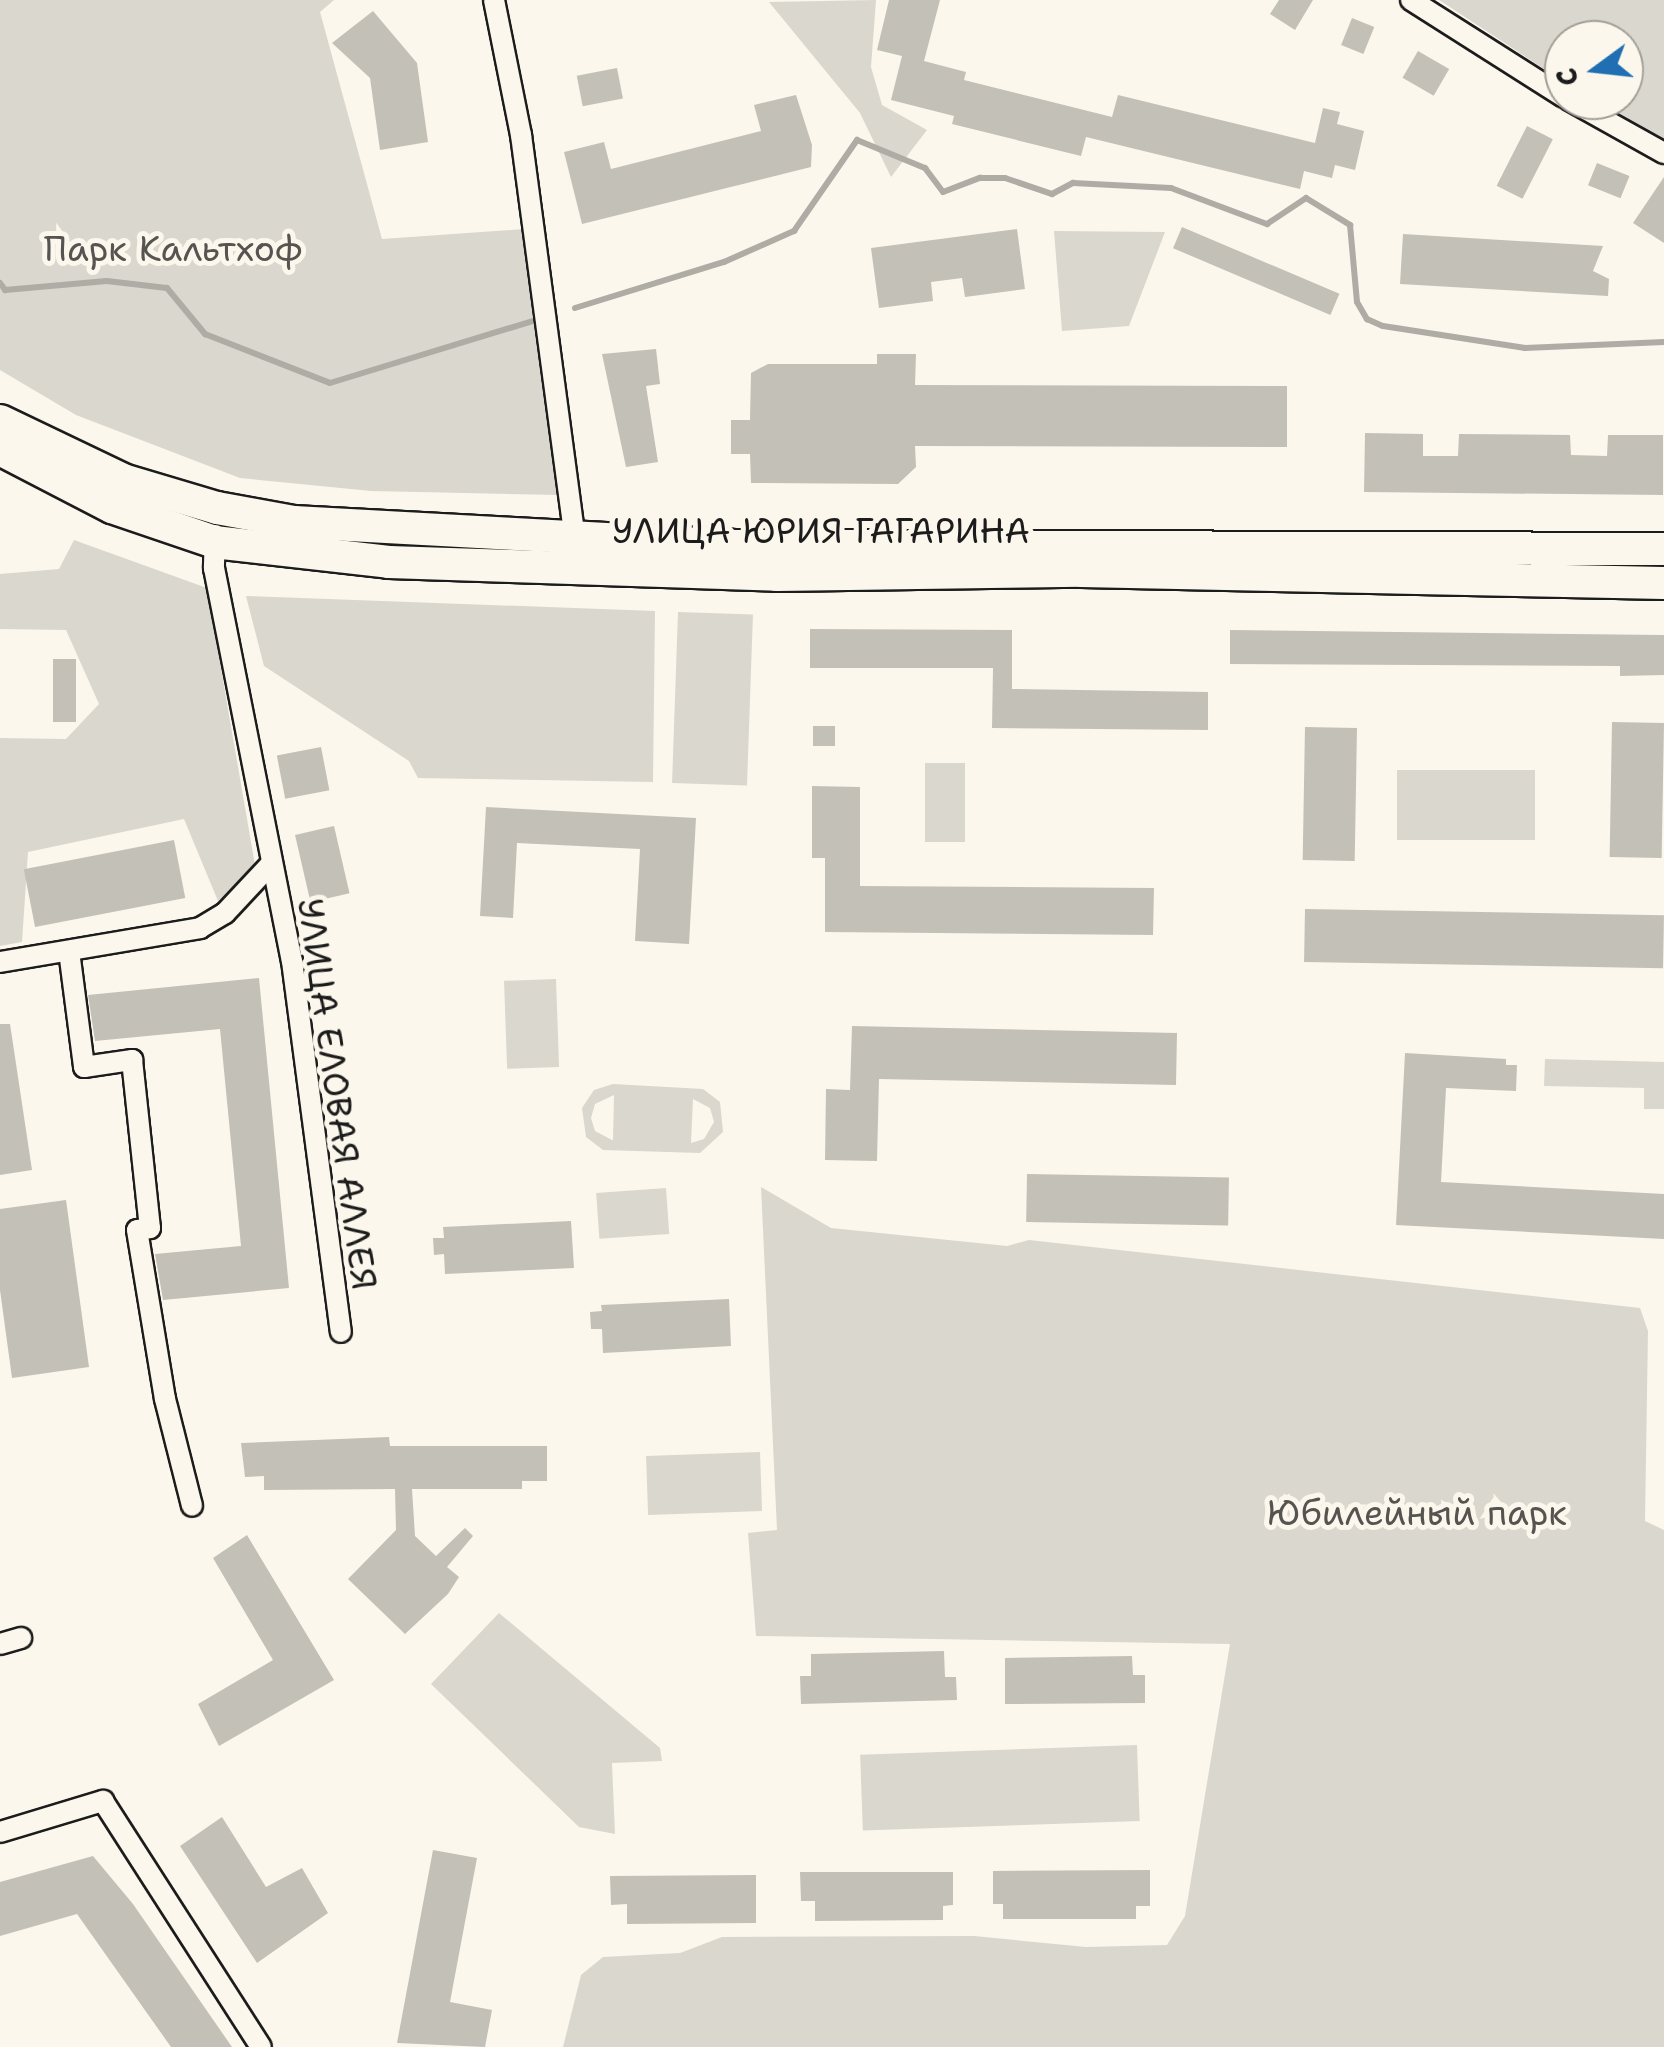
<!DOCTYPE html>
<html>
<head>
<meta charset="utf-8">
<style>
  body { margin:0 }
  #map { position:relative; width:1664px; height:2047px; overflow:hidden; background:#fbf7ec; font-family:"Shantell Sans",sans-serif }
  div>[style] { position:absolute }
  .green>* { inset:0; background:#dad7ce; transform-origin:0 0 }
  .stream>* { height:6px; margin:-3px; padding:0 3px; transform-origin:3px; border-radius:3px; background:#afaca5 }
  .building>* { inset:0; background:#c3c0b8; transform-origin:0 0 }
  .roads { filter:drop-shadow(2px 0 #1c1c1c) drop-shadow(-2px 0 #1c1c1c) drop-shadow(0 2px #1c1c1c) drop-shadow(0 -2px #1c1c1c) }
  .minor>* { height:20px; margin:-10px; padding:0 10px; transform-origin:10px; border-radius:10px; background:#fbf7ec }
  .primary>* { height:32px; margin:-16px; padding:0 16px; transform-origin:16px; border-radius:16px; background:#fbf7ec }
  span { translate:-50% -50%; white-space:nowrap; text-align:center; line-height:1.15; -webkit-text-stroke:10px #fbf7ec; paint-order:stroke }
  .park-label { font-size:35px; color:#555451 }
  .street-label { font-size:35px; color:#1c1c1c }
  .north { position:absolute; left:1544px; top:20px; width:100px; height:100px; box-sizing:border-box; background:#fbf7ec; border:2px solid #a29f99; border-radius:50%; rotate:255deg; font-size:28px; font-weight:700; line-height:40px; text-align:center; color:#1c1c1c }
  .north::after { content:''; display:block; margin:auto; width:35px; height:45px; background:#1f6fb2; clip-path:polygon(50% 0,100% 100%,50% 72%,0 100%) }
</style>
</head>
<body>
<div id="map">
  <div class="green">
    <i style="clip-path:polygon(0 0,334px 0,320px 12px,382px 239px,525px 229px,559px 495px,371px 491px,240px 478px,76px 415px,0 370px)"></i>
    <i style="clip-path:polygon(876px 0,871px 67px,882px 105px,927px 130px,891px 177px,860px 113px,769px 2px)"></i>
    <i style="clip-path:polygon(1439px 0,1664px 0,1664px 141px,1591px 100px,1624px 100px,1624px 40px,1564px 40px,1564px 82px)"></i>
    <i style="clip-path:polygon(1054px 231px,1165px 232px,1129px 326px,1062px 331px)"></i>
    <i style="clip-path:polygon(74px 540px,207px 588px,255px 865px,218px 901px,184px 819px,28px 852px,22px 942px,0 946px,0 738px,66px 739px,99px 704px,66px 630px,0 629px,0 574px,59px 569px)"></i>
    <i style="clip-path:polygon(246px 596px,655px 611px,653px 782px,418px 778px,409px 761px,264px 666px)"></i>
    <i style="left:678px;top:612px;width:75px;height:171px;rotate:2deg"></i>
    <i style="left:925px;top:763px;width:40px;height:79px"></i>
    <i style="left:1397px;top:770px;width:138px;height:70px"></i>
    <i style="left:556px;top:979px;width:88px;height:52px;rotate:88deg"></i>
    <i style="clip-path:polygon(1545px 1059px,1664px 1062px,1664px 1109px,1644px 1109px,1644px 1088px,1544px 1086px)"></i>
    <i style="clip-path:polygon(evenodd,613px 1084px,703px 1089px,720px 1102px,723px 1132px,700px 1153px,603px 1150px,586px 1137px,582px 1108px,594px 1090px,613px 1084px,614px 1095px,613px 1140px,612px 1140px,595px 1131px,591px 1118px,595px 1104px,614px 1095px,613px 1084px,693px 1099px,710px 1108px,714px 1122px,704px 1139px,691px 1143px,693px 1099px)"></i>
    <i style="clip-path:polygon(761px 1187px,831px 1228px,1007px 1246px,1029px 1240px,1640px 1308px,1648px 1331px,1645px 1521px,1664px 1530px,1664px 2047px,563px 2047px,581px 1975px,603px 1957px,680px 1953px,722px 1937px,974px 1936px,1086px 1947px,1167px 1945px,1185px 1916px,1230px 1644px,756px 1636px,748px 1533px,777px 1530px)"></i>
    <i style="left:666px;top:1188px;width:46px;height:70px;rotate:86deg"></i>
    <i style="left:760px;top:1452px;width:59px;height:114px;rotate:88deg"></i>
    <i style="clip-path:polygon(499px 1613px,660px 1748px,662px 1761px,612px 1763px,615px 1834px,579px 1827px,431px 1684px)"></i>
    <i style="left:1137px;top:1745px;width:76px;height:277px;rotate:88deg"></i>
  </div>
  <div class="stream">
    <i style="left:0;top:283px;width:9px;rotate:54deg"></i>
    <i style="left:5px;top:290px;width:102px;rotate:-5deg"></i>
    <i style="left:107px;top:281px;width:60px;rotate:6.7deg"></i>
    <i style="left:167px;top:288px;width:60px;rotate:50.4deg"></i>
    <i style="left:205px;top:334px;width:134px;rotate:21.4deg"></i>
    <i style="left:330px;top:383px;width:223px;rotate:-17deg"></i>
    <i style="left:575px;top:308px;width:156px;rotate:-17.2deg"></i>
    <i style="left:724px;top:262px;width:77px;rotate:-23.9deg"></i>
    <i style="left:794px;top:231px;width:111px;rotate:-55.3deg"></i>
    <i style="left:857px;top:140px;width:74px;rotate:22.4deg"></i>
    <i style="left:925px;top:168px;width:30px;rotate:53deg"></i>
    <i style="left:943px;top:192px;width:40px;rotate:-21deg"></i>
    <i style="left:980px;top:178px;width:25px"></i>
    <i style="left:1005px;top:178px;width:50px;rotate:18.8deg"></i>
    <i style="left:1052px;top:194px;width:24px;rotate:-28deg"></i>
    <i style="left:1073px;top:183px;width:98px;rotate:2.9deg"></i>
    <i style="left:1171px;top:188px;width:103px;rotate:20.6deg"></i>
    <i style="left:1267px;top:224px;width:47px;rotate:-33.7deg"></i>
    <i style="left:1306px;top:198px;width:52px;rotate:31.5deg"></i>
    <i style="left:1350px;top:225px;width:77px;rotate:84.8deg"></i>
    <i style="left:1357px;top:302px;width:20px;rotate:60deg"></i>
    <i style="left:1367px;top:319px;width:17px;rotate:24deg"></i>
    <i style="left:1383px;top:326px;width:144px;rotate:8.8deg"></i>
    <i style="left:1525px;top:348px;width:139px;rotate:-2.5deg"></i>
  </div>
  <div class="building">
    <i style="clip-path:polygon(889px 0,940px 0,924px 61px,966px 72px,964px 80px,1112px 117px,1118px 95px,1315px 143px,1323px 108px,1340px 112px,1337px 124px,1364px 131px,1355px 170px,1335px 165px,1332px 178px,1304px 171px,1300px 189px,1086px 137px,1081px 156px,952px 124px,954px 116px,891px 100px,902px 56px,877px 50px)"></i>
    <i style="clip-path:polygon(1279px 0,1313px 0,1295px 30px,1270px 14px)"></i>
    <i style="clip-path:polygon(373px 11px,417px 63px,428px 142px,380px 150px,370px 78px,332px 43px)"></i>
    <i style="left:1352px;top:18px;width:24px;height:29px;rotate:22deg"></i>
    <i style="left:1418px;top:51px;width:36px;height:31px;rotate:30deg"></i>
    <i style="left:617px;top:68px;width:31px;height:41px;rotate:79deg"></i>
    <i style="clip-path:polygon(796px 95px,812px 145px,811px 167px,582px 224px,564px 152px,604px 142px,611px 169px,761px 131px,754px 105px)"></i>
    <i style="left:1527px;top:126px;width:29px;height:67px;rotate:27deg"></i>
    <i style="left:1597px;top:163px;width:35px;height:24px;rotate:22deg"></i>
    <i style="clip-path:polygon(1664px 177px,1664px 243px,1633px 223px)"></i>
    <i style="left:1182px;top:227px;width:171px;height:23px;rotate:23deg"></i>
    <i style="clip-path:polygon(1017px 229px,1025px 289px,965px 297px,962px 278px,931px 282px,933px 301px,879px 308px,871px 248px)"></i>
    <i style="clip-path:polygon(1403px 234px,1603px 246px,1593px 271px,1609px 279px,1608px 296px,1400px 284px)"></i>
    <i style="clip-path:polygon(656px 349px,660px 384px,646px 386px,658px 462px,626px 467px,602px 354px)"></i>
    <i style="clip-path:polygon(877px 354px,916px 354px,915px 385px,1287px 386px,1287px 447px,915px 446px,916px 467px,898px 484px,751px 483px,750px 454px,731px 454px,731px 420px,750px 420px,751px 373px,768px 364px,877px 364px)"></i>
    <i style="clip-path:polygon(1365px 433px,1423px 434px,1423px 456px,1458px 456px,1459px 434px,1570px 435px,1571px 455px,1607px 456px,1608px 435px,1663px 435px,1663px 495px,1364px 492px)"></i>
    <i style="clip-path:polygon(810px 629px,1012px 630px,1012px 689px,1208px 692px,1208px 730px,992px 728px,993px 668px,810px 668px)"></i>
    <i style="clip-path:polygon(1230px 630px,1664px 635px,1664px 675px,1620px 676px,1620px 666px,1230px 664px)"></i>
    <i style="left:53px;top:659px;width:23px;height:63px"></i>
    <i style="left:1612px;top:722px;width:52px;height:135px;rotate:1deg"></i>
    <i style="left:813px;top:726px;width:22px;height:20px"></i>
    <i style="left:1305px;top:727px;width:52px;height:133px;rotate:1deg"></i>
    <i style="left:321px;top:747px;width:44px;height:45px;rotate:79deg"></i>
    <i style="clip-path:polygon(812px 786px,860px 787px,860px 886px,1154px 888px,1153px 935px,825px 932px,825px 858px,812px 858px)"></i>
    <i style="clip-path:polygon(486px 807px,696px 818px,689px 944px,635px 941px,640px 849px,517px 843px,513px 918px,480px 916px)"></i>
    <i style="left:334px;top:826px;width:69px;height:40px;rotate:77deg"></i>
    <i style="left:174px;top:840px;width:59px;height:153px;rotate:79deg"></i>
    <i style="left:1305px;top:909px;width:359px;height:53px;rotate:1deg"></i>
    <i style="clip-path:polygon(259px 978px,289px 1288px,163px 1300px,155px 1254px,241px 1246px,220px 1029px,95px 1041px,88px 995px)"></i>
    <i style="clip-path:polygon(0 1024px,10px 1024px,32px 1170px,0 1175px)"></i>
    <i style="clip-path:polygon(852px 1026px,1177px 1033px,1176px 1085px,879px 1079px,877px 1161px,825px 1160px,826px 1089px,850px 1090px)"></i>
    <i style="clip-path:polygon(1405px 1053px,1506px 1059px,1506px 1065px,1517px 1065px,1516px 1091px,1446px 1088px,1441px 1182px,1664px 1194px,1664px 1239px,1396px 1225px)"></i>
    <i style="left:1027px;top:1174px;width:202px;height:48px;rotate:1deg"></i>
    <i style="clip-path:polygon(66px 1200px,89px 1367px,12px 1378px,0 1290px,0 1209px)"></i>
    <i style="clip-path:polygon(571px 1221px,574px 1268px,445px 1274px,444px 1254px,434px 1255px,433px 1238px,444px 1238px,443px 1227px)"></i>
    <i style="clip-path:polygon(729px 1299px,731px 1346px,603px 1353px,602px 1329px,591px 1329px,590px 1312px,602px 1311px,601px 1305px)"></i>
    <i style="clip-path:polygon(389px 1437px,390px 1446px,547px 1446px,547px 1481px,522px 1481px,522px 1489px,412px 1489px,415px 1536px,436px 1556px,465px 1528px,473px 1536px,447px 1567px,459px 1577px,448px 1594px,405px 1634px,348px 1579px,396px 1530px,395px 1489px,264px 1490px,264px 1476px,245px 1477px,241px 1443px)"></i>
    <i style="clip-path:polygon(247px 1535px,334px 1680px,219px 1746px,198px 1704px,273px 1660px,213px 1558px)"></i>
    <i style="clip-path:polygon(944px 1651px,945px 1677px,956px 1677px,957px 1700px,801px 1704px,800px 1676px,811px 1676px,811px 1654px)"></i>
    <i style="clip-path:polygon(1132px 1656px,1133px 1675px,1145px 1675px,1145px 1703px,1005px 1704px,1005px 1658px)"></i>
    <i style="clip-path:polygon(222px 1817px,266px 1887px,302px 1868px,328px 1913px,257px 1963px,180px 1846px)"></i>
    <i style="clip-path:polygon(433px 1850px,477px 1858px,450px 2002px,492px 2010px,485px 2047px,397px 2043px)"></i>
    <i style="clip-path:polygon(93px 1856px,133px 1904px,232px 2047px,171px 2047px,77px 1914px,0 1936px,0 1882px)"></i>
    <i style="clip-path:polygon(1150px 1870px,1150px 1906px,1136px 1906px,1136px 1919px,1003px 1919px,1003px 1904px,993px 1904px,993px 1871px)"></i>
    <i style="clip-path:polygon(800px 1872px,953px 1872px,953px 1905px,943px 1906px,943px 1920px,815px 1921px,815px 1901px,801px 1901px)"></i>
    <i style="clip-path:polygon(756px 1875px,756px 1923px,627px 1924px,627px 1904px,611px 1905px,610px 1876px)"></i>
  </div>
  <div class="roads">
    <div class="minor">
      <i style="left:494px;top:0;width:138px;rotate:78.7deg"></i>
      <i style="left:521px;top:135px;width:416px;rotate:82.4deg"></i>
      <i style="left:1411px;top:0;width:181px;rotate:32.4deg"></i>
      <i style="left:1569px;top:100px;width:109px;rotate:29.2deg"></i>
      <i style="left:215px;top:535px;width:33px;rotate:92deg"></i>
      <i style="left:214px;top:568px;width:401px;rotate:78.8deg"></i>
      <i style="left:292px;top:961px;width:374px;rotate:82.5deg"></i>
      <i style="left:69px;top:951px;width:117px;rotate:82.6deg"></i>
      <i style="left:84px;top:1067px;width:49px;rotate:-8.3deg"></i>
      <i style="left:132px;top:1060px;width:169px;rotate:83.9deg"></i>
      <i style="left:150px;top:1228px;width:13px;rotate:171deg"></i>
      <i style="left:137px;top:1230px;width:171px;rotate:80.6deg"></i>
      <i style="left:165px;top:1399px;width:110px;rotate:75.8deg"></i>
      <i style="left:0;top:962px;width:203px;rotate:-9.6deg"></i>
      <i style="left:200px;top:928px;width:29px;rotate:-31deg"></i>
      <i style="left:225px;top:913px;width:64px;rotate:-46.9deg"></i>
      <i style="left:0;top:1644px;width:22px;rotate:-16deg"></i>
      <i style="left:0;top:1832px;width:108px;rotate:-16.8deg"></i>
      <i style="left:103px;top:1801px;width:292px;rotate:57.3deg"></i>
    </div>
    <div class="primary">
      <i style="left:0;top:421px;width:136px;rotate:25.6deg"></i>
      <i style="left:123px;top:480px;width:98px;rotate:16.6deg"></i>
      <i style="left:217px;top:508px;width:78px;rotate:10.3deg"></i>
      <i style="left:294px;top:522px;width:439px;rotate:3.1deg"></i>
      <i style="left:732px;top:546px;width:932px;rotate:0.18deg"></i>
      <i style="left:0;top:449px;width:126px;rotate:27.4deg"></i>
      <i style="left:112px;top:507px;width:108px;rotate:18.9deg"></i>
      <i style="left:214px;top:542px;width:176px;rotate:6.5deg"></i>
      <i style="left:389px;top:562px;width:388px;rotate:1.9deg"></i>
      <i style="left:777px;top:575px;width:304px;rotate:-0.8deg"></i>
      <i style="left:1081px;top:571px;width:583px;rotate:1.18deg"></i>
    </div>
  </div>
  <div class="park-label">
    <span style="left:173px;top:249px">Парк Кальтхоф</span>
    <span style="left:1417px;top:1513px">Юбилейный парк</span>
  </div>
  <div class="street-label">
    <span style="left:821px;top:531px">УЛИЦА ЮРИЯ ГАГАРИНА</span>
    <span style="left:337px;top:1094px;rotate:82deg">УЛИЦА ЕЛОВАЯ АЛЛЕЯ</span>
  </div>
  <div class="north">С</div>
</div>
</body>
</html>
